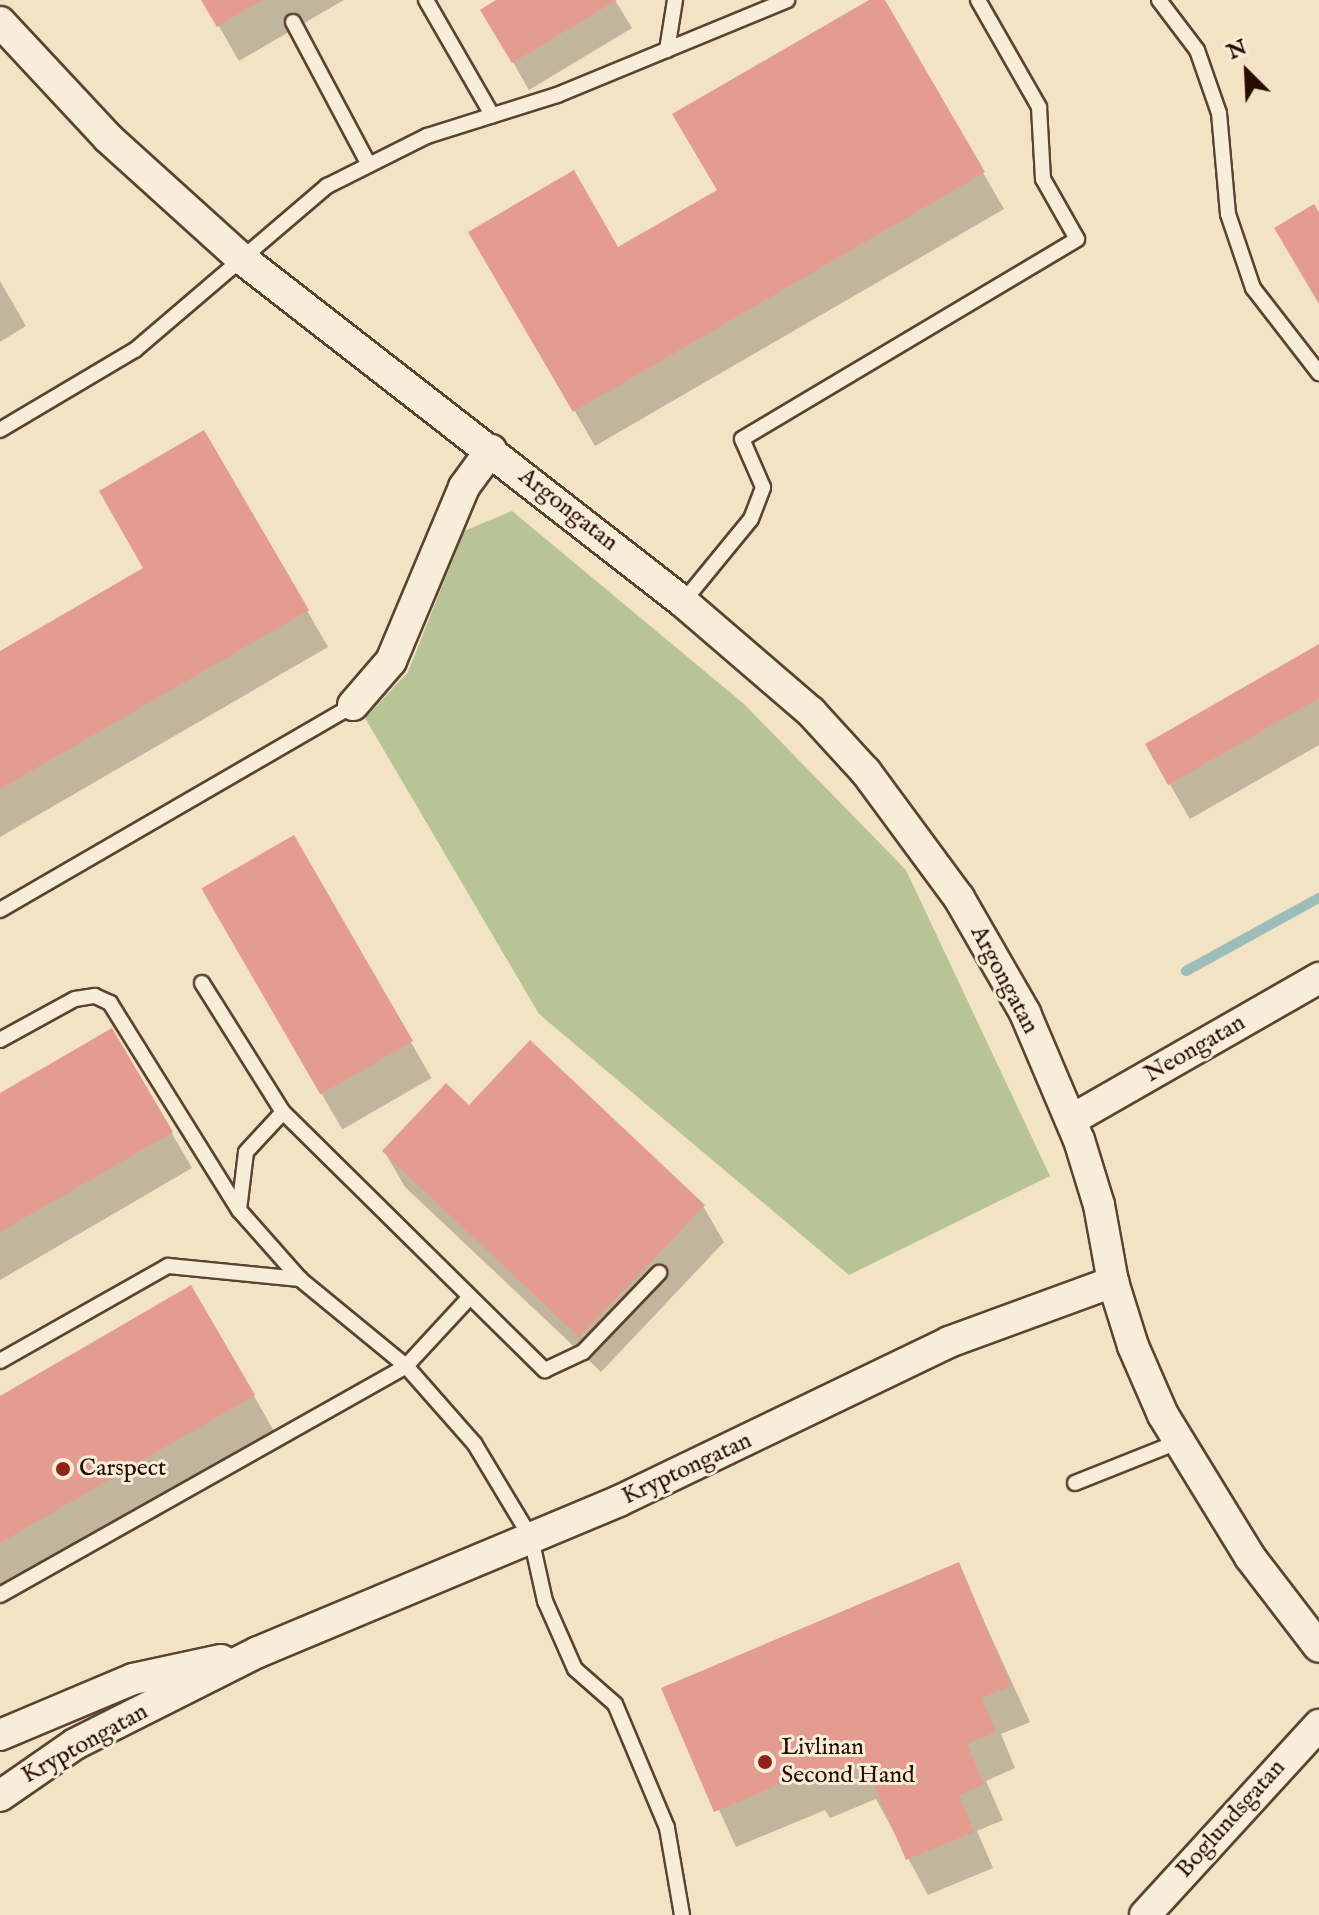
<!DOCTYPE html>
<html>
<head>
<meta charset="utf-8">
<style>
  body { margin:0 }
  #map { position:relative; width:1319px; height:1915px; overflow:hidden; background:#f2e3c5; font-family:"IM FELL English",serif }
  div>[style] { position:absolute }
  .green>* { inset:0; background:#b9c496 }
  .shadow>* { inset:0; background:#0003; transform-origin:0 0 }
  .stream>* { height:10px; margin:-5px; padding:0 5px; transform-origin:5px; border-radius:5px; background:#9cbdba }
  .building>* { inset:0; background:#e49c90; transform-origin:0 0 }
  .roads { filter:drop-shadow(2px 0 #5b4331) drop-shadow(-2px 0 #5b4331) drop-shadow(0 2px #5b4331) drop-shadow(0 -2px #5b4331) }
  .service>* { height:14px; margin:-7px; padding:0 7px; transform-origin:7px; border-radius:7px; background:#f7edd9 }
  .minor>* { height:30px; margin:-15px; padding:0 15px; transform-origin:15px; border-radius:15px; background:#f7edd9 }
  .dots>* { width:22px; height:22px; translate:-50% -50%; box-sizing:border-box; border:4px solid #f7edd9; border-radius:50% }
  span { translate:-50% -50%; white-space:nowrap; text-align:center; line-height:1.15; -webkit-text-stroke:6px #f7edd9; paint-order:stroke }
  .street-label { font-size:24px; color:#290e00 }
  .poi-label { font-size:24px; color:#290e00 }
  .left { translate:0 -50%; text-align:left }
  .north { position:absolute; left:1207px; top:32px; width:80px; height:80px; -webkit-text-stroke:6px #f7edd9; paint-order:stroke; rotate:336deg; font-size:22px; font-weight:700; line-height:32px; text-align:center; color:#290e00 }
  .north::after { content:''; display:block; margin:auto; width:28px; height:36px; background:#290e00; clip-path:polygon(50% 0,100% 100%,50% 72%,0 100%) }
</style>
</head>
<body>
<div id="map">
  <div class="green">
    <i style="clip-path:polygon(512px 511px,744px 704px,906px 870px,1050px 1176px,849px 1275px,539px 1014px,365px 718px,408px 672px,464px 531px)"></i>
  </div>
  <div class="shadow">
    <i style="clip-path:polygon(204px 0,344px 0,239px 61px)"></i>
    <i style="clip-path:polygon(500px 0,615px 0,632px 28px,529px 90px,483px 10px)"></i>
    <i style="clip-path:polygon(873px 0,883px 0,1004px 209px,595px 446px,471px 232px,618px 249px,719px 191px)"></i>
    <i style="clip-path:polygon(0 281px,26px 326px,0 342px)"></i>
    <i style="clip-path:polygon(204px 432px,328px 647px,0 837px,0 653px,146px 569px)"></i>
    <i style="clip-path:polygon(1319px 646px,1319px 745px,1190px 819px,1147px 745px)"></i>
    <i style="left:293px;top:838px;width:277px;height:103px;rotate:60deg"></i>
    <i style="clip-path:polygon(112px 1031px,192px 1168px,0 1280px,0 1095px)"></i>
    <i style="clip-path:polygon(469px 1108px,703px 1206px,724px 1242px,601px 1372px,405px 1187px,384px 1151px)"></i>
    <i style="clip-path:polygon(191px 1287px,274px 1431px,0 1590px,0 1398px)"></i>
    <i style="clip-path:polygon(958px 1564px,1030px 1722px,1001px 1734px,1015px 1768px,986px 1781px,1003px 1820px,977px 1831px,993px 1868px,928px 1895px,876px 1799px,830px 1818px,825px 1810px,736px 1847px,664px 1689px)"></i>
  </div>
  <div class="stream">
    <i style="left:1186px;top:971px;width:152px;rotate:-28.8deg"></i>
  </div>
  <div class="building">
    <i style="clip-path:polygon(201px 0,262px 0,217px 27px)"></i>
    <i style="clip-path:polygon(496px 0,617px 0,512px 63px,480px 10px)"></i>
    <i style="clip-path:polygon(869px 0,885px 0,985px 172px,573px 412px,468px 232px,574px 170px,618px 247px,717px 190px,672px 114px)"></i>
    <i style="clip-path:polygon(1314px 204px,1319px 212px,1319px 304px,1274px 228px)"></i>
    <i style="clip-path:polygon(204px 430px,309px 610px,0 789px,0 651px,143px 568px,99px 491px)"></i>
    <i style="clip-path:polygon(1319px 644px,1319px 698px,1168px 785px,1145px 744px)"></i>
    <i style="left:294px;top:835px;width:238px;height:107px;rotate:60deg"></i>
    <i style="clip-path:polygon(112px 1028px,173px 1132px,0 1232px,0 1093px)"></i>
    <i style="clip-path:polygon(530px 1040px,705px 1205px,579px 1337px,382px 1151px,446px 1083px,469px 1105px)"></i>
    <i style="clip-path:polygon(191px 1285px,255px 1395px,0 1543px,0 1396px)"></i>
    <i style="clip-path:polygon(959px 1562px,1011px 1686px,982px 1698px,996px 1732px,967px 1744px,984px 1784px,959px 1795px,974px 1832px,906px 1860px,873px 1783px,866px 1786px,857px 1763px,808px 1783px,804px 1774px,714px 1812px,661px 1688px)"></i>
  </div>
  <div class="roads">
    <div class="service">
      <i style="left:426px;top:0;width:133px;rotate:60.1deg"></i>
      <i style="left:1159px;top:0;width:63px;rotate:52.8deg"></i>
      <i style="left:1197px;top:50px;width:67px;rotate:70.8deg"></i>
      <i style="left:1219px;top:113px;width:101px;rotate:84.9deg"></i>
      <i style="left:1228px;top:214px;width:78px;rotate:71.3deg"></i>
      <i style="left:1253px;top:288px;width:108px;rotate:52.2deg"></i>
      <i style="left:293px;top:22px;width:160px;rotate:62deg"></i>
      <i style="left:667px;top:50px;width:51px;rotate:-80.9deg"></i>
      <i style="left:0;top:430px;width:157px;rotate:-30.7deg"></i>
      <i style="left:135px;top:350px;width:253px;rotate:-40.5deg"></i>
      <i style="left:327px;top:186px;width:112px;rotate:-26.6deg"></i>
      <i style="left:427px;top:136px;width:136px;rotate:-17.5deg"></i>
      <i style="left:557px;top:95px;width:249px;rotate:-22.4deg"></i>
      <i style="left:683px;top:602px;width:107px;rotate:-50.7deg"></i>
      <i style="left:751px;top:519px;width:34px;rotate:-69deg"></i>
      <i style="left:763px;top:487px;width:52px;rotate:-113.6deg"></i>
      <i style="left:742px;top:439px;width:390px;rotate:-30.8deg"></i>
      <i style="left:1077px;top:239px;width:69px;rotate:-119.5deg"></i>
      <i style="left:1043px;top:179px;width:72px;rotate:-93.2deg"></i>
      <i style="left:1039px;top:107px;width:123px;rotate:-119.7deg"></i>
      <i style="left:0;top:910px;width:408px;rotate:-30.1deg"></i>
      <i style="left:202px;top:983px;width:152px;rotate:57.9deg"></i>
      <i style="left:283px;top:1112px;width:368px;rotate:44.6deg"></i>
      <i style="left:545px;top:1370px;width:42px;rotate:-25.3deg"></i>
      <i style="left:583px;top:1352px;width:110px;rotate:-46.1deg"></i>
      <i style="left:0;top:1040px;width:85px;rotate:-28.7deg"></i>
      <i style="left:75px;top:999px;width:20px;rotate:-9deg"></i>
      <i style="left:95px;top:996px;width:17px;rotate:25deg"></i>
      <i style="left:110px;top:1003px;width:244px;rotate:58.1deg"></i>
      <i style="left:239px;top:1210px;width:92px;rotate:48.5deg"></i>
      <i style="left:300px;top:1279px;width:137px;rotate:39.4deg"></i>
      <i style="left:406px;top:1366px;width:103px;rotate:48.6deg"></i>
      <i style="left:474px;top:1443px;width:111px;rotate:59deg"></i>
      <i style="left:531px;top:1538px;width:65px;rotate:77.5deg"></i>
      <i style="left:545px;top:1601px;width:74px;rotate:66.2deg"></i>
      <i style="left:575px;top:1669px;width:53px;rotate:41.2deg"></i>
      <i style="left:615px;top:1704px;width:134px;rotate:67.2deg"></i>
      <i style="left:667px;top:1828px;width:88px;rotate:80.2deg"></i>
      <i style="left:239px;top:1210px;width:58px;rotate:-83.1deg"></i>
      <i style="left:246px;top:1152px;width:54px;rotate:-47.2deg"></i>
      <i style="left:0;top:1361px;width:193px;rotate:-29.5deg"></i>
      <i style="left:168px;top:1266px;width:133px;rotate:5.6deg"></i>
      <i style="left:1075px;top:1483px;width:111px;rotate:-21.7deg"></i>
      <i style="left:0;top:1595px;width:466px;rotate:-29.4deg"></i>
      <i style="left:406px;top:1366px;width:93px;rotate:-47.2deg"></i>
    </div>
    <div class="minor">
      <i style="left:0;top:22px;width:158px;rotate:47deg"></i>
      <i style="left:108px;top:138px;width:179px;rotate:42.1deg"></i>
      <i style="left:241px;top:258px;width:560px;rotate:37.89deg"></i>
      <i style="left:683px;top:602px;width:169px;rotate:40.7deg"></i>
      <i style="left:811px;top:712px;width:81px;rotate:47.5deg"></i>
      <i style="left:866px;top:772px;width:157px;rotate:53.6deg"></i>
      <i style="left:959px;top:898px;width:133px;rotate:60.1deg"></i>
      <i style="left:1025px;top:1013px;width:138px;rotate:67deg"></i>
      <i style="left:1079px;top:1140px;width:68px;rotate:72.9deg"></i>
      <i style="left:1099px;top:1205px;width:78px;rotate:79.7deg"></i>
      <i style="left:1113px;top:1282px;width:67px;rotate:72.6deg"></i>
      <i style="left:1133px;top:1346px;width:75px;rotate:66.5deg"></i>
      <i style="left:1163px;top:1415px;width:167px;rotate:58.5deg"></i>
      <i style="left:1250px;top:1557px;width:113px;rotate:52.5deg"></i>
      <i style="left:353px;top:705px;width:58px;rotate:-49.2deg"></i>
      <i style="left:391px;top:661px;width:189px;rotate:-67.2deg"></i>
      <i style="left:464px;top:487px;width:46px;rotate:-53.9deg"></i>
      <i style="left:1071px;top:1120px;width:286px;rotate:-29.8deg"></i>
      <i style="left:0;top:1735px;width:144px;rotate:-22.8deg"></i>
      <i style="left:133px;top:1679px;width:90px;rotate:-12.2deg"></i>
      <i style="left:0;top:1796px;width:91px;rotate:-34.7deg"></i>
      <i style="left:75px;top:1744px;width:205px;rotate:-26.7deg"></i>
      <i style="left:258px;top:1652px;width:391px;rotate:-22.7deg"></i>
      <i style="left:619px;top:1501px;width:366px;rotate:-25.7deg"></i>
      <i style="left:949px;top:1342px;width:175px;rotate:-20.1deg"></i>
      <i style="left:1145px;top:1915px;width:258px;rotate:-47.5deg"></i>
    </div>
  </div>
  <div class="dots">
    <i style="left:63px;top:1469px;background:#8f2418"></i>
    <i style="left:765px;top:1762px;background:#8f2418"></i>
  </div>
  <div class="street-label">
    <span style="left:568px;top:510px;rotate:38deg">Argongatan</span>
    <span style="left:1004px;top:980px;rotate:62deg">Argongatan</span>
    <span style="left:1195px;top:1049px;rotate:-30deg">Neongatan</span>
    <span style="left:687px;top:1469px;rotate:-25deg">Kryptongatan</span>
    <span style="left:85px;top:1744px;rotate:-29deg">Kryptongatan</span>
    <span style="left:1231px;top:1819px;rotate:-48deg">Boglundsgatan</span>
  </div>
  <div class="poi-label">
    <span class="left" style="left:79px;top:1469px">Carspect</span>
    <span class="left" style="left:781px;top:1762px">Livlinan<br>Second Hand</span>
  </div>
  <div class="north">N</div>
</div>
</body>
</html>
